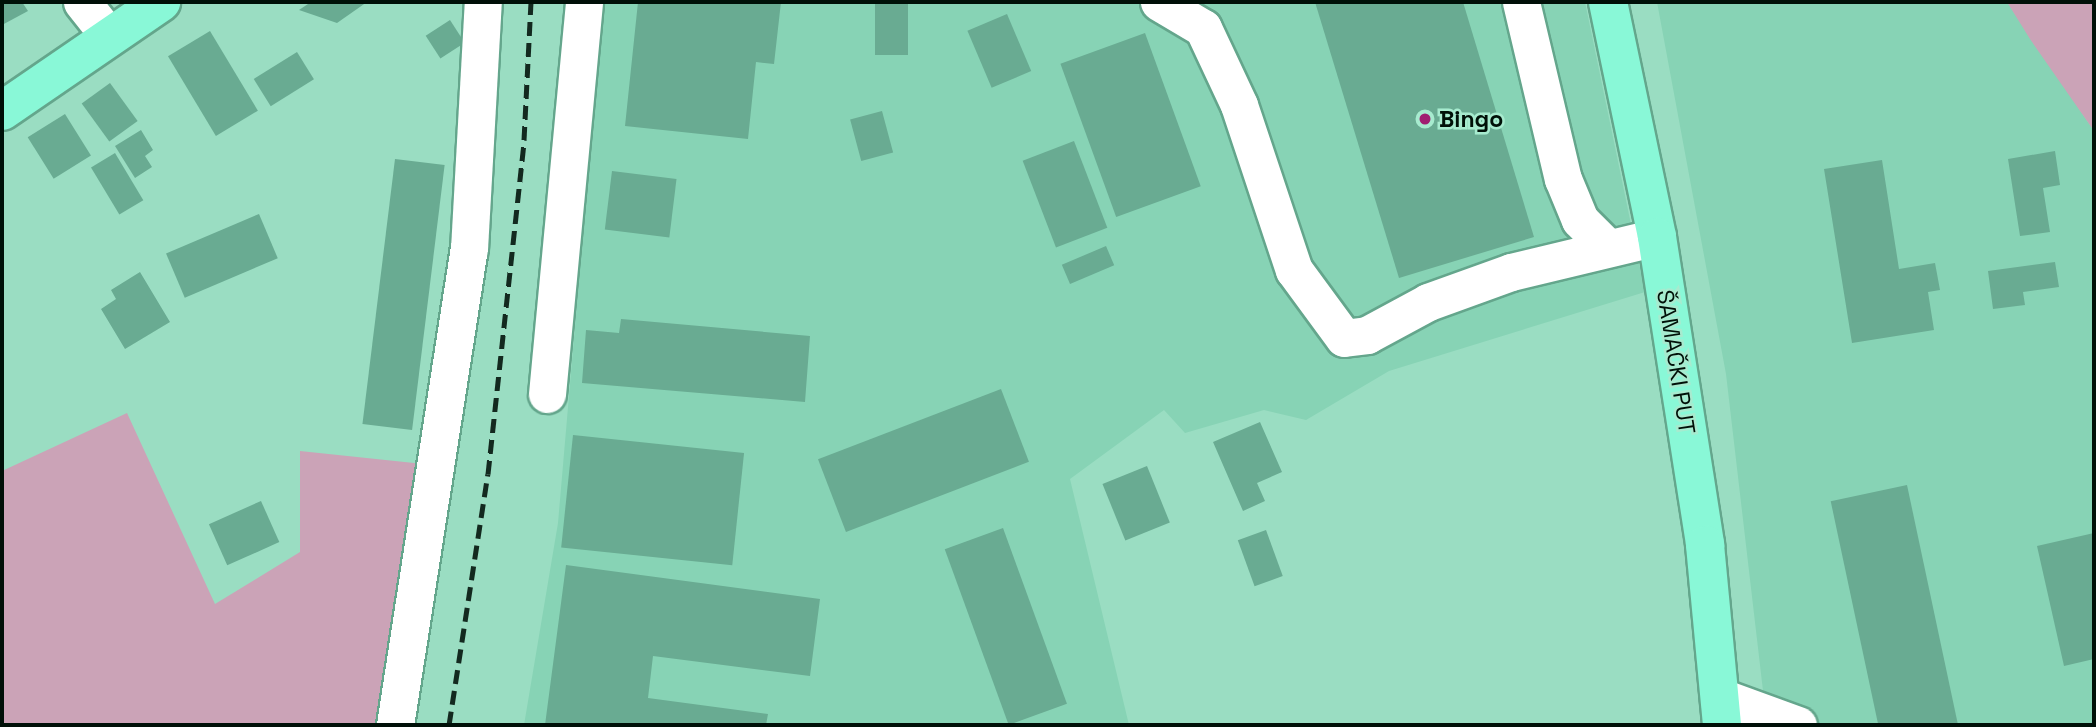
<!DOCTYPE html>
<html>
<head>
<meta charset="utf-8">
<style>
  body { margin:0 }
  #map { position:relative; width:2096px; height:727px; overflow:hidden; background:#9addc2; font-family:"Space Grotesk",sans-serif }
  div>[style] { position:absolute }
  .built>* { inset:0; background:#87d3b5 }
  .green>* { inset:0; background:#cba3b7 }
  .building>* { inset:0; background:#69ab92; transform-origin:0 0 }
  .roads { filter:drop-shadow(2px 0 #64a68c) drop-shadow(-2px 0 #64a68c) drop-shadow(0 2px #64a68c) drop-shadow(0 -2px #64a68c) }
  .minor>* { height:37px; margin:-18.5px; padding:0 18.5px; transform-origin:18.5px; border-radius:18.5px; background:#fff }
  .major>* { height:38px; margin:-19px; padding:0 19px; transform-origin:19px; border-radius:19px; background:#89f8d7 }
  .rail>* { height:5px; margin-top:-2.5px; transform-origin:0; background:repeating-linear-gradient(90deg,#13291f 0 14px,transparent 0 21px) }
  .dots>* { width:19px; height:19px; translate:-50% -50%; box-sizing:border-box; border:4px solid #a7ebcf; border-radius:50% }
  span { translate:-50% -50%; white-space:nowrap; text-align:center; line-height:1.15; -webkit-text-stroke:5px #a7ebcf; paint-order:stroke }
  .poi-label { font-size:23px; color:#001008; font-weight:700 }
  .left { translate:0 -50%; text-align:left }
  .street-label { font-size:23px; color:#001008 }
  .frame { position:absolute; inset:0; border:4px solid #001008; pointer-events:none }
</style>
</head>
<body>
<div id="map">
  <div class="built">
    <i style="clip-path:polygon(603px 2px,1585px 2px,1645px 292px,1389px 371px,1306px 420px,1264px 410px,1185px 433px,1164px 410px,1070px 479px,1129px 725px,524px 725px,558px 523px)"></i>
    <i style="clip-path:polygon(1657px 2px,2007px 2px,2094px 131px,2094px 725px,1767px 725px,1726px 374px)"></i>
  </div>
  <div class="green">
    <i style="clip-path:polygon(2007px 2px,2094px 2px,2094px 131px,2030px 39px)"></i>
    <i style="clip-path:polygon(127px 413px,215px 604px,300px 552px,300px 451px,452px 467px,405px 725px,2px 725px,2px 471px)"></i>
  </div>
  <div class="building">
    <i style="clip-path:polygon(2px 2px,22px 2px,28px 11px,2px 25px)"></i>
    <i style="clip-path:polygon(311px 2px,367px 2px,337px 23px,299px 10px)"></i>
    <i style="clip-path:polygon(638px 2px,781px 2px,774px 64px,756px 62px,748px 139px,625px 126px)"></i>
    <i style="left:875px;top:2px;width:33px;height:53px"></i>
    <i style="clip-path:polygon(1315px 2px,1463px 2px,1534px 237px,1399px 278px)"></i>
    <i style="left:1007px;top:14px;width:62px;height:43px;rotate:67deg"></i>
    <i style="left:450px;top:20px;width:27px;height:29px;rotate:57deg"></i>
    <i style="left:210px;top:31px;width:93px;height:49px;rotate:59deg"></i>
    <i style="left:1145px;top:33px;width:163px;height:90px;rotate:70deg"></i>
    <i style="left:297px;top:52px;width:32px;height:51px;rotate:58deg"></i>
    <i style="left:110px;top:83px;width:47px;height:35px;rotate:54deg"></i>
    <i style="left:882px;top:111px;width:43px;height:33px;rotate:75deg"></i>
    <i style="left:65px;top:114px;width:49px;height:44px;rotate:58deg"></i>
    <i style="clip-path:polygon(141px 130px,153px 150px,145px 156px,152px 167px,135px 178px,115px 146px)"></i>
    <i style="left:1074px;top:141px;width:93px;height:55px;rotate:69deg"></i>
    <i style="clip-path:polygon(2055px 151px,2060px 185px,2043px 188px,2050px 232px,2020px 236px,2008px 159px)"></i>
    <i style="left:115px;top:153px;width:55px;height:28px;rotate:59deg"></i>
    <i style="left:395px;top:159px;width:50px;height:267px;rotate:7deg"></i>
    <i style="clip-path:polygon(1882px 160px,1899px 269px,1935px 263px,1940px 290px,1928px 292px,1934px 330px,1852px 343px,1824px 169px)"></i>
    <i style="left:612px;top:171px;width:65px;height:59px;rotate:7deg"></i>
    <i style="left:259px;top:214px;width:48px;height:101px;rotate:67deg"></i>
    <i style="left:1106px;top:246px;width:21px;height:48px;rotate:67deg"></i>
    <i style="clip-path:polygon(2055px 262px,2059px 287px,2023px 292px,2025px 305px,1993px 309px,1988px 271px)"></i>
    <i style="clip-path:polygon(140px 272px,170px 322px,125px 349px,101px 309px,116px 299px,111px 290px)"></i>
    <i style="clip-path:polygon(621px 319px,810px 336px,805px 402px,582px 383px,586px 330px,619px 333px)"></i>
    <i style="left:1001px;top:389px;width:78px;height:196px;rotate:69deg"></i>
    <i style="clip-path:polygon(1260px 422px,1282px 472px,1257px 483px,1265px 501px,1243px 511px,1213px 442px)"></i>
    <i style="left:573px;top:435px;width:172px;height:113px;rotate:6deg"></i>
    <i style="left:1147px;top:466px;width:61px;height:48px;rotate:68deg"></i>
    <i style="left:1907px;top:485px;width:246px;height:78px;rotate:78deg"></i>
    <i style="left:261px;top:501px;width:45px;height:57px;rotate:66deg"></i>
    <i style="left:1003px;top:528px;width:187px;height:62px;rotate:70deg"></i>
    <i style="left:1266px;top:530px;width:49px;height:30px;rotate:70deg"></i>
    <i style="clip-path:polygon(2094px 533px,2094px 659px,2064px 666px,2037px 546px)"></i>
    <i style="clip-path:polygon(566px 565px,820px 599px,810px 676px,653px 656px,648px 698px,768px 714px,766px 725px,545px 725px)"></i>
  </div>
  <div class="roads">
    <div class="minor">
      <i style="left:82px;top:2px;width:43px;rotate:51.5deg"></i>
      <i style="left:1159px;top:2px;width:51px;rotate:30.6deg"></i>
      <i style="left:1203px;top:28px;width:85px;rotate:64.9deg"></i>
      <i style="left:1239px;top:105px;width:174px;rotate:71.6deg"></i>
      <i style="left:1294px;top:270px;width:84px;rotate:53.7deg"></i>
      <i style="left:1344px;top:338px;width:23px;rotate:-7deg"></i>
      <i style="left:1367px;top:335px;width:69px;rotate:-28.4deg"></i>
      <i style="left:1428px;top:302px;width:88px;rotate:-19.9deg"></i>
      <i style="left:1511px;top:272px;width:150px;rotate:-13.5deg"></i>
      <i style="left:1521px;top:2px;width:182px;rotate:76.7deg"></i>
      <i style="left:1563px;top:179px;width:44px;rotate:67.5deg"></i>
      <i style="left:1580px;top:220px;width:37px;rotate:45deg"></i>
      <i style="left:547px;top:394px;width:394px;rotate:-84.6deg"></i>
      <i style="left:1721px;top:697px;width:82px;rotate:20deg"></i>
      <i style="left:395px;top:725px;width:482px;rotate:-81.2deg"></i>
      <i style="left:469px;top:249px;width:247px;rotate:-86.8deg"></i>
    </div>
    <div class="major">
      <i style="left:1608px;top:2px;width:240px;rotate:78.2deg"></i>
      <i style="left:1657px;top:237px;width:312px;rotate:81.1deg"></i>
      <i style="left:1705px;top:545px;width:181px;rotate:84.6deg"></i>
      <i style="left:2px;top:111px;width:193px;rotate:-34.4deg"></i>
    </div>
  </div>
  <div class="rail">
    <i style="left:449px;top:725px;width:254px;rotate:-81.2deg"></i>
    <i style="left:488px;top:474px;width:336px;rotate:-83.8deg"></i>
    <i style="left:524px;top:140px;width:138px;rotate:-87.1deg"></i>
  </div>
  <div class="dots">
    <i style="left:1425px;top:119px;background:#a01f71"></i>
  </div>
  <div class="poi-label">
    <span class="left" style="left:1439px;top:119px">Bingo</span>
  </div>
  <div class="street-label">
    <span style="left:1676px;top:362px;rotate:81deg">ŠAMAČKI PUT</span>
  </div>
  <div class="frame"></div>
</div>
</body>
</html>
